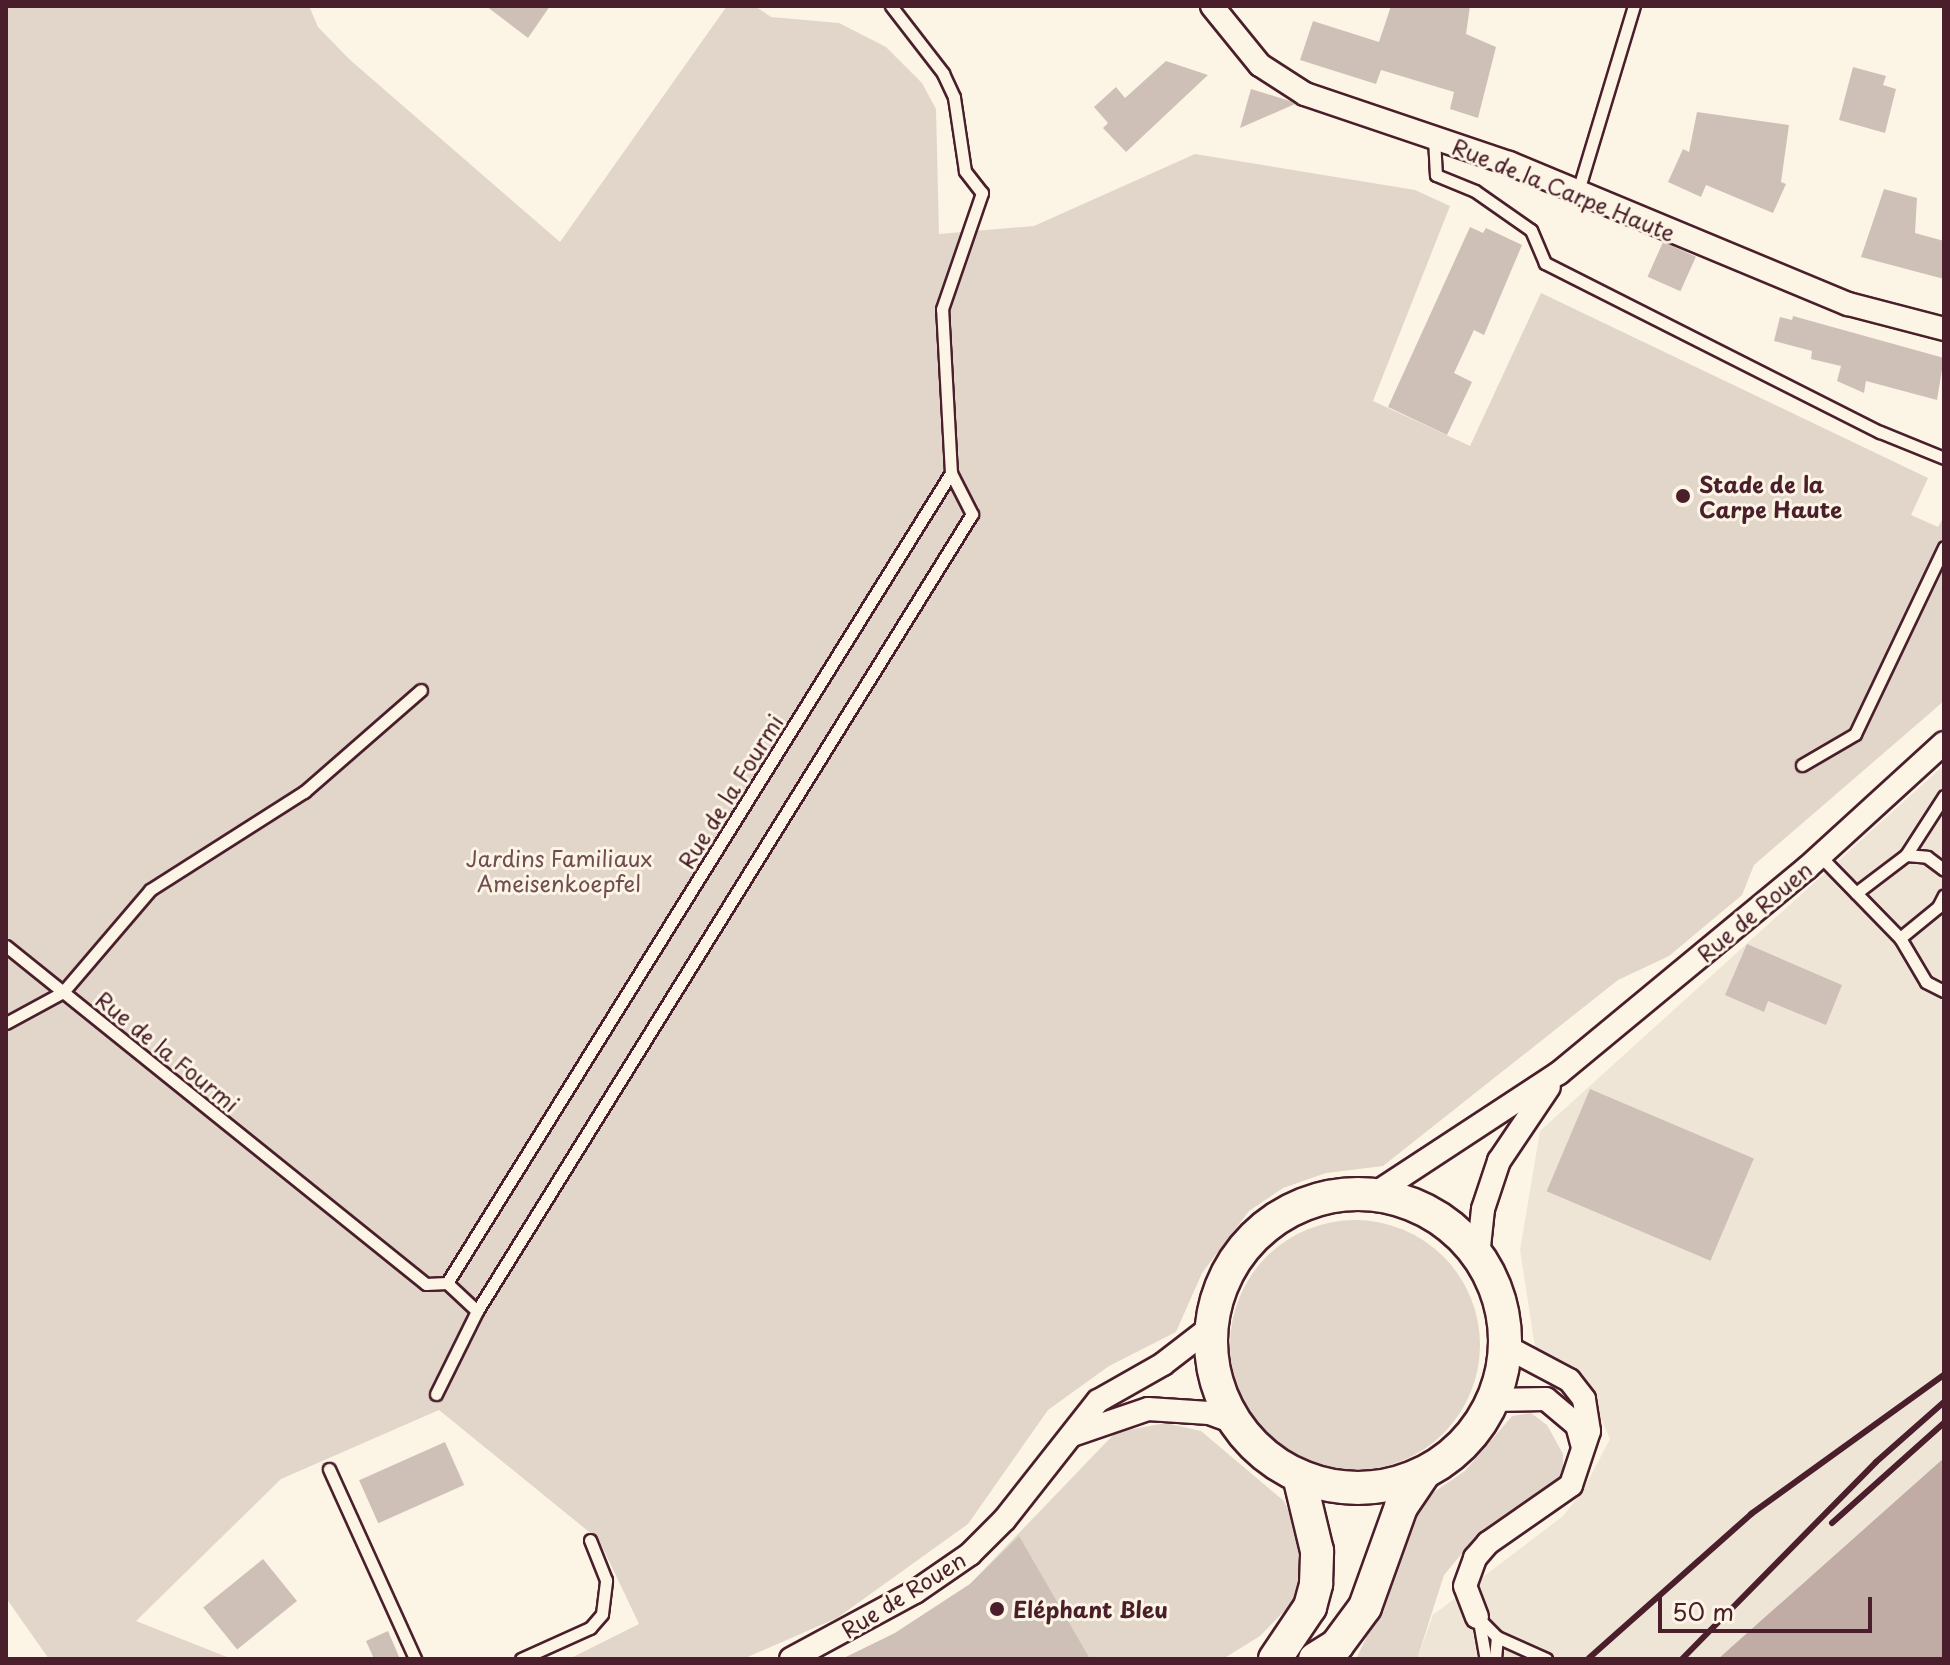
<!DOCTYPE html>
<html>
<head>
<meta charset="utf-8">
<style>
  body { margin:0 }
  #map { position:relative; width:1950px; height:1665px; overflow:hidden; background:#fcf5e5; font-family:"Playpen Sans",sans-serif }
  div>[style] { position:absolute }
  .built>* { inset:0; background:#eee5d7 }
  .green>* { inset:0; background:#e2d5ca }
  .round { border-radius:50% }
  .water>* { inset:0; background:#c0aca5 }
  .building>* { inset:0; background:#cfc0b7; transform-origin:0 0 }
  .roads { filter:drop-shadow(2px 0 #4a1f2b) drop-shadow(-2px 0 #4a1f2b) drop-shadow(0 2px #4a1f2b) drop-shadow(0 -2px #4a1f2b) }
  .service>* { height:11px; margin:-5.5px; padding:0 5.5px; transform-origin:5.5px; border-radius:5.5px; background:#fcf5e5 }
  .minor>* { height:22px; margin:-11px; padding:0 11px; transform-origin:11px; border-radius:11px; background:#fcf5e5 }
  .secondary>* { height:32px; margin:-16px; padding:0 16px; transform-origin:16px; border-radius:16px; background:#fcf5e5 }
  .secondary>.ring { margin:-16px; padding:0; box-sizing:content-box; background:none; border:32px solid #fcf5e5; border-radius:50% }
  .rail>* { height:6px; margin:-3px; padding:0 3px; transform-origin:3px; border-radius:3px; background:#4a1f2b }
  .dots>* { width:22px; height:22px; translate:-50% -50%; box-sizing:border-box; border:4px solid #fcf5e5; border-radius:50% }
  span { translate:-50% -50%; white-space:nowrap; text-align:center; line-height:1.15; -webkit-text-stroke:6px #fcf5e5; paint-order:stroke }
  .street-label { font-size:22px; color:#4a1f2b }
  .poi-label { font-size:22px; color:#4a1f2b; font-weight:700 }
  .left { translate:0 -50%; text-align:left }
  .park-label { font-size:22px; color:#704c53 }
  .frame { position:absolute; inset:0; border:8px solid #4a1f2b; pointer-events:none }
  .scale { position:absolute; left:1658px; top:1597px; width:214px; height:36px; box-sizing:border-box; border:4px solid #4a1f2b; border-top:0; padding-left:10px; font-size:24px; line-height:28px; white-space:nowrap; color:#4a1f2b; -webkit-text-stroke:6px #fcf5e5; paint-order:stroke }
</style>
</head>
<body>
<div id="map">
  <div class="built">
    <i style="clip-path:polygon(1944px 765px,1944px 1659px,1417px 1659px,1433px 1615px,1563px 1516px,1582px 1492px,1610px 1439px,1585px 1383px,1566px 1364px,1536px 1354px,1520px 1250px,1540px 1131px)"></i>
  </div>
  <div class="green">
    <i style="clip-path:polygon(6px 6px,309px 6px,318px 27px,349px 59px,560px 242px,727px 6px,755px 6px,771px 17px,839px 23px,886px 47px,922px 83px,936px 109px,939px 234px,1034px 226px,1195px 154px,1415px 190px,1450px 206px,1373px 401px,1470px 446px,1541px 293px,1928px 478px,1911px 515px,1938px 527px,1944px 516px,1944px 701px,1754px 865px,1742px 895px,1669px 956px,1618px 980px,1383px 1166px,1326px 1173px,1283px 1188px,1249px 1211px,1202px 1273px,1176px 1332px,1109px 1366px,1048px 1410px,968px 1524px,837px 1618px,743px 1659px,569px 1659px,639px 1624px,599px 1540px,439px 1410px,281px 1479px,136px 1621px,232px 1659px,49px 1659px,6px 1598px)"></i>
    <i class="round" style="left:1230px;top:1220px;width:250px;height:250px"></i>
    <i style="clip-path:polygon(1531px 1413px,1547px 1425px,1563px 1454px,1563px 1478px,1517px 1517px,1469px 1545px,1444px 1575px,1417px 1659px,1356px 1659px,1388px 1593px,1407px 1526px,1434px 1492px,1465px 1471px,1512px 1416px)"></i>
    <i style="clip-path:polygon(1166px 1423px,1201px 1431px,1284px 1501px,1298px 1532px,1304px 1568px,1293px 1602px,1260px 1636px,1223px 1659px,842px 1659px,895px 1633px,970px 1584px,1116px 1432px)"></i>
  </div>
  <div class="water">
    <i style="clip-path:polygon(1944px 1458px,1944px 1659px,1718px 1659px)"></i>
  </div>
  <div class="building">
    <i style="clip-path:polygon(486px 6px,550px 6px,528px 38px)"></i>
    <i style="clip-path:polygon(1391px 6px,1470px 6px,1466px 34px,1496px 47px,1478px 118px,1450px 109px,1454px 92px,1381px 70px,1376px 84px,1300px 60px,1313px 21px,1379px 42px)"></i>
    <i style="clip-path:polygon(1166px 61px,1208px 75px,1126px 152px,1103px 128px,1108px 123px,1094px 107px,1116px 87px,1125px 98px)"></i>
    <i style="clip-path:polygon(1853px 67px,1886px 76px,1883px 85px,1896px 89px,1885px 133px,1839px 120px)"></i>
    <i style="clip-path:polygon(1251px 89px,1290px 101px,1295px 104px,1240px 128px)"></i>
    <i style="clip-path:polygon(1697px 112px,1789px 125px,1781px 182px,1786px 184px,1773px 213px,1706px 185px,1701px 197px,1668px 182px,1683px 149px,1689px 152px)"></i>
    <i style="clip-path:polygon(1884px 189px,1917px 198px,1915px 233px,1944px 241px,1944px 279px,1861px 257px)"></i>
    <i style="clip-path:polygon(1470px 227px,1483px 233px,1486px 228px,1522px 245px,1484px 335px,1474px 330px,1454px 373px,1472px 382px,1447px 435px,1388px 407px)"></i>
    <i style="left:1663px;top:242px;width:36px;height:38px;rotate:24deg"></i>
    <i style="clip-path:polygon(1793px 316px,1944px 358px,1937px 400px,1866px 381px,1864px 393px,1837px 381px,1841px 366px,1811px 359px,1812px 351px,1774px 341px,1780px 317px,1792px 320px)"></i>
    <i style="clip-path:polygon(1747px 944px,1842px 985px,1826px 1025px,1768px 1001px,1764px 1012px,1725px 995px)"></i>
    <i style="left:1590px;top:1089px;width:178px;height:111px;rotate:23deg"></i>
    <i style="left:445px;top:1442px;width:47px;height:94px;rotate:66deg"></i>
    <i style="clip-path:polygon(1019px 1536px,1090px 1659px,842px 1659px,895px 1633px,970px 1584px)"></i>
    <i style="left:263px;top:1559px;width:54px;height:77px;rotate:51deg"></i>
    <i style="clip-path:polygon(388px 1631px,400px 1659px,374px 1659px,366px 1641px)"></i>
  </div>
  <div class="roads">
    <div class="service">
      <i style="left:1434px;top:138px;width:37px;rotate:87deg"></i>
      <i style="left:1436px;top:175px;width:42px;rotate:22.3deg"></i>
      <i style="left:1475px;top:191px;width:68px;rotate:34.9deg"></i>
      <i style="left:1531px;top:230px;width:36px;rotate:67deg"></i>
      <i style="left:1545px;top:263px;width:375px;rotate:26.8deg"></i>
      <i style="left:1880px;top:432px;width:69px;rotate:22.1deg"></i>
      <i style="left:1578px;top:191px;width:193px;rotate:-73.2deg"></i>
      <i style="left:1802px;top:765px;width:61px;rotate:-30.3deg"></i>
      <i style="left:1855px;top:734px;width:207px;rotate:-64.5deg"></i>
      <i style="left:1906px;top:855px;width:70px;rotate:-57.2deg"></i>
      <i style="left:1820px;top:856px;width:115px;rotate:45.7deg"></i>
      <i style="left:1900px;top:938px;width:49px;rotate:-39.2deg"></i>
      <i style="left:1938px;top:907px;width:13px;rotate:-63deg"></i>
      <i style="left:1856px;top:893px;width:63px;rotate:-37.2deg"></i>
      <i style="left:1906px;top:855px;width:21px;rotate:5deg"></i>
      <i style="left:1927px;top:857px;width:21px;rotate:37deg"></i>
      <i style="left:1900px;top:938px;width:51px;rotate:59.4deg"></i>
      <i style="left:1926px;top:982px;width:20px;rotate:27deg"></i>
      <i style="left:6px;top:946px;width:539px;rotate:38.83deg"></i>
      <i style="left:426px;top:1284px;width:21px;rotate:-3deg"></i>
      <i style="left:447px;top:1283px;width:954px;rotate:-58.11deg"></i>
      <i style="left:951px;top:473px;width:164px;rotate:-93.1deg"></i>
      <i style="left:942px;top:309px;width:123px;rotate:-71deg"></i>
      <i style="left:982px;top:193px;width:28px;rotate:-128deg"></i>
      <i style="left:965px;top:171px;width:75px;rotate:-98.5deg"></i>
      <i style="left:954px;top:97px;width:26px;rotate:-115deg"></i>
      <i style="left:943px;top:73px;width:85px;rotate:-127.8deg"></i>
      <i style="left:6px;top:1023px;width:65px;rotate:-28.5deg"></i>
      <i style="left:63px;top:992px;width:134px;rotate:-49.5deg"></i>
      <i style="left:150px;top:890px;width:183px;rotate:-32.5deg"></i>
      <i style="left:304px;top:792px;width:155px;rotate:-41.1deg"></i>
      <i style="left:447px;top:1283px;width:41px;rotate:43deg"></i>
      <i style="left:477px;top:1311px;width:938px;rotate:-58.16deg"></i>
      <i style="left:972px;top:514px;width:46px;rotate:-117.1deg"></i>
      <i style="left:436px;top:1394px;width:93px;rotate:-63.7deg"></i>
      <i style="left:329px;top:1469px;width:209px;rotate:65.6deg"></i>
      <i style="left:1477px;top:1617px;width:28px;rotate:45deg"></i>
      <i style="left:1497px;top:1637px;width:54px;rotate:24.2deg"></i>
      <i style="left:1479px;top:1621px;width:39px;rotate:80deg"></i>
      <i style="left:521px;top:1659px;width:76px;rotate:-24.2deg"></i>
      <i style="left:590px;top:1628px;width:18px;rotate:-49deg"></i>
      <i style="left:602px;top:1614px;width:34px;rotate:-83deg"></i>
      <i style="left:606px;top:1580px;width:43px;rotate:-111.8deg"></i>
      <i style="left:1495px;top:1659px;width:22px;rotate:-85deg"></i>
    </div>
    <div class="minor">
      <i style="left:1212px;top:6px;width:76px;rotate:50.9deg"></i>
      <i style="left:1260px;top:65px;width:54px;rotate:32.8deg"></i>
      <i style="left:1305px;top:94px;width:215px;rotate:18.7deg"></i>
      <i style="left:1509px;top:163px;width:367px;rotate:22.6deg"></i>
      <i style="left:1848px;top:304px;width:99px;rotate:14.6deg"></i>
      <i style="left:1373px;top:1195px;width:222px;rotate:-33.3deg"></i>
      <i style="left:1559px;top:1073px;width:322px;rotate:-39.6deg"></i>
      <i style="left:1807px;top:868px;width:185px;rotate:-42.4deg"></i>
      <i style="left:1478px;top:1256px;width:47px;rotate:-83.9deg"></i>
      <i style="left:1483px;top:1209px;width:51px;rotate:-71.6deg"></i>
      <i style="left:1499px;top:1161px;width:89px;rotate:-56deg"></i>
      <i style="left:1493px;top:1400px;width:53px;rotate:-1.1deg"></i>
      <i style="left:1546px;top:1399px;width:40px;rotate:40deg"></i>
      <i style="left:1577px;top:1425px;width:23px;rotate:75deg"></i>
      <i style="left:1072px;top:1435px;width:80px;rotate:-18.9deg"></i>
      <i style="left:1148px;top:1409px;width:61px;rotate:3.8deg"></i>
      <i style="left:1209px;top:1413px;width:29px;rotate:20deg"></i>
      <i style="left:1477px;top:1617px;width:33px;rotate:-111deg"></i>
      <i style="left:1465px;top:1586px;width:30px;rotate:-70deg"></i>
      <i style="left:1475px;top:1558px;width:20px;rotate:-49deg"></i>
      <i style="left:1488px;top:1543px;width:101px;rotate:-34.9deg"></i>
      <i style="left:1571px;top:1485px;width:57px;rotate:-71.6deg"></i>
      <i style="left:1589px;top:1431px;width:32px;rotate:-99deg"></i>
      <i style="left:1584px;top:1399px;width:24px;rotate:-128deg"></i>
      <i style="left:1569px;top:1380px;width:72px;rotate:-152deg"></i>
      <i style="left:791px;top:1659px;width:141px;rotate:-28.4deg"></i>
      <i style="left:915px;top:1592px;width:67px;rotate:-34.6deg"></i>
      <i style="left:970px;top:1554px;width:49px;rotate:-45deg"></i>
      <i style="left:1005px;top:1519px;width:150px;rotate:-51.8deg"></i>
      <i style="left:1098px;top:1401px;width:75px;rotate:-29.6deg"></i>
      <i style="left:1163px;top:1364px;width:61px;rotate:-37.6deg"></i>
    </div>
    <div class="secondary">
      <i class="ring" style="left:1211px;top:1194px;width:262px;height:262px"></i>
      <i style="left:1275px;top:1659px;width:63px;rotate:-56.1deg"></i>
      <i style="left:1310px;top:1607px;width:24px;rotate:-75deg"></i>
      <i style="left:1316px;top:1584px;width:33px;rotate:-88deg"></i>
      <i style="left:1317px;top:1551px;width:77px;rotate:-103.5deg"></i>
      <i style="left:1315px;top:1659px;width:26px;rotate:-32deg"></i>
      <i style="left:1337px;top:1645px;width:47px;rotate:-53.6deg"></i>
      <i style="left:1365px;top:1607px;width:106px;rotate:-70.2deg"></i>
      <i style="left:1401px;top:1507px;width:41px;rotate:-55.9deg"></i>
    </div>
  </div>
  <div class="rail">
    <i style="left:1832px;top:1523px;width:150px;rotate:-41.8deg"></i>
    <i style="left:1589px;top:1658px;width:217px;rotate:-41.6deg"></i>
    <i style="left:1751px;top:1514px;width:238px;rotate:-35.8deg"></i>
    <i style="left:1682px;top:1659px;width:276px;rotate:-45.4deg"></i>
    <i style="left:1876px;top:1462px;width:91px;rotate:-41.4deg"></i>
  </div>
  <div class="dots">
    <i style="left:1683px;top:496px;background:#4a1f2b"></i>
    <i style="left:997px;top:1609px;background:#4a1f2b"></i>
  </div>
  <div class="street-label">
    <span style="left:1564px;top:189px;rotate:22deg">Rue de la Carpe Haute</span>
    <span style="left:730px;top:791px;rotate:-58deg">Rue de la Fourmi</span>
    <span style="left:1754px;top:911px;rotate:-40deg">Rue de Rouen</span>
    <span style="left:168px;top:1051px;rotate:39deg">Rue de la Fourmi</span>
    <span style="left:903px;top:1594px;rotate:-32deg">Rue de Rouen</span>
  </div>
  <div class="poi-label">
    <span class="left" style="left:1699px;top:496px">Stade de la<br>Carpe Haute</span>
    <span class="left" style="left:1013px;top:1609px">Eléphant Bleu</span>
  </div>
  <div class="park-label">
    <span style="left:559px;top:870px">Jardins Familiaux<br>Ameisenkoepfel</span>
  </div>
  <div class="frame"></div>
  <div class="scale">50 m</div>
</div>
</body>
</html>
